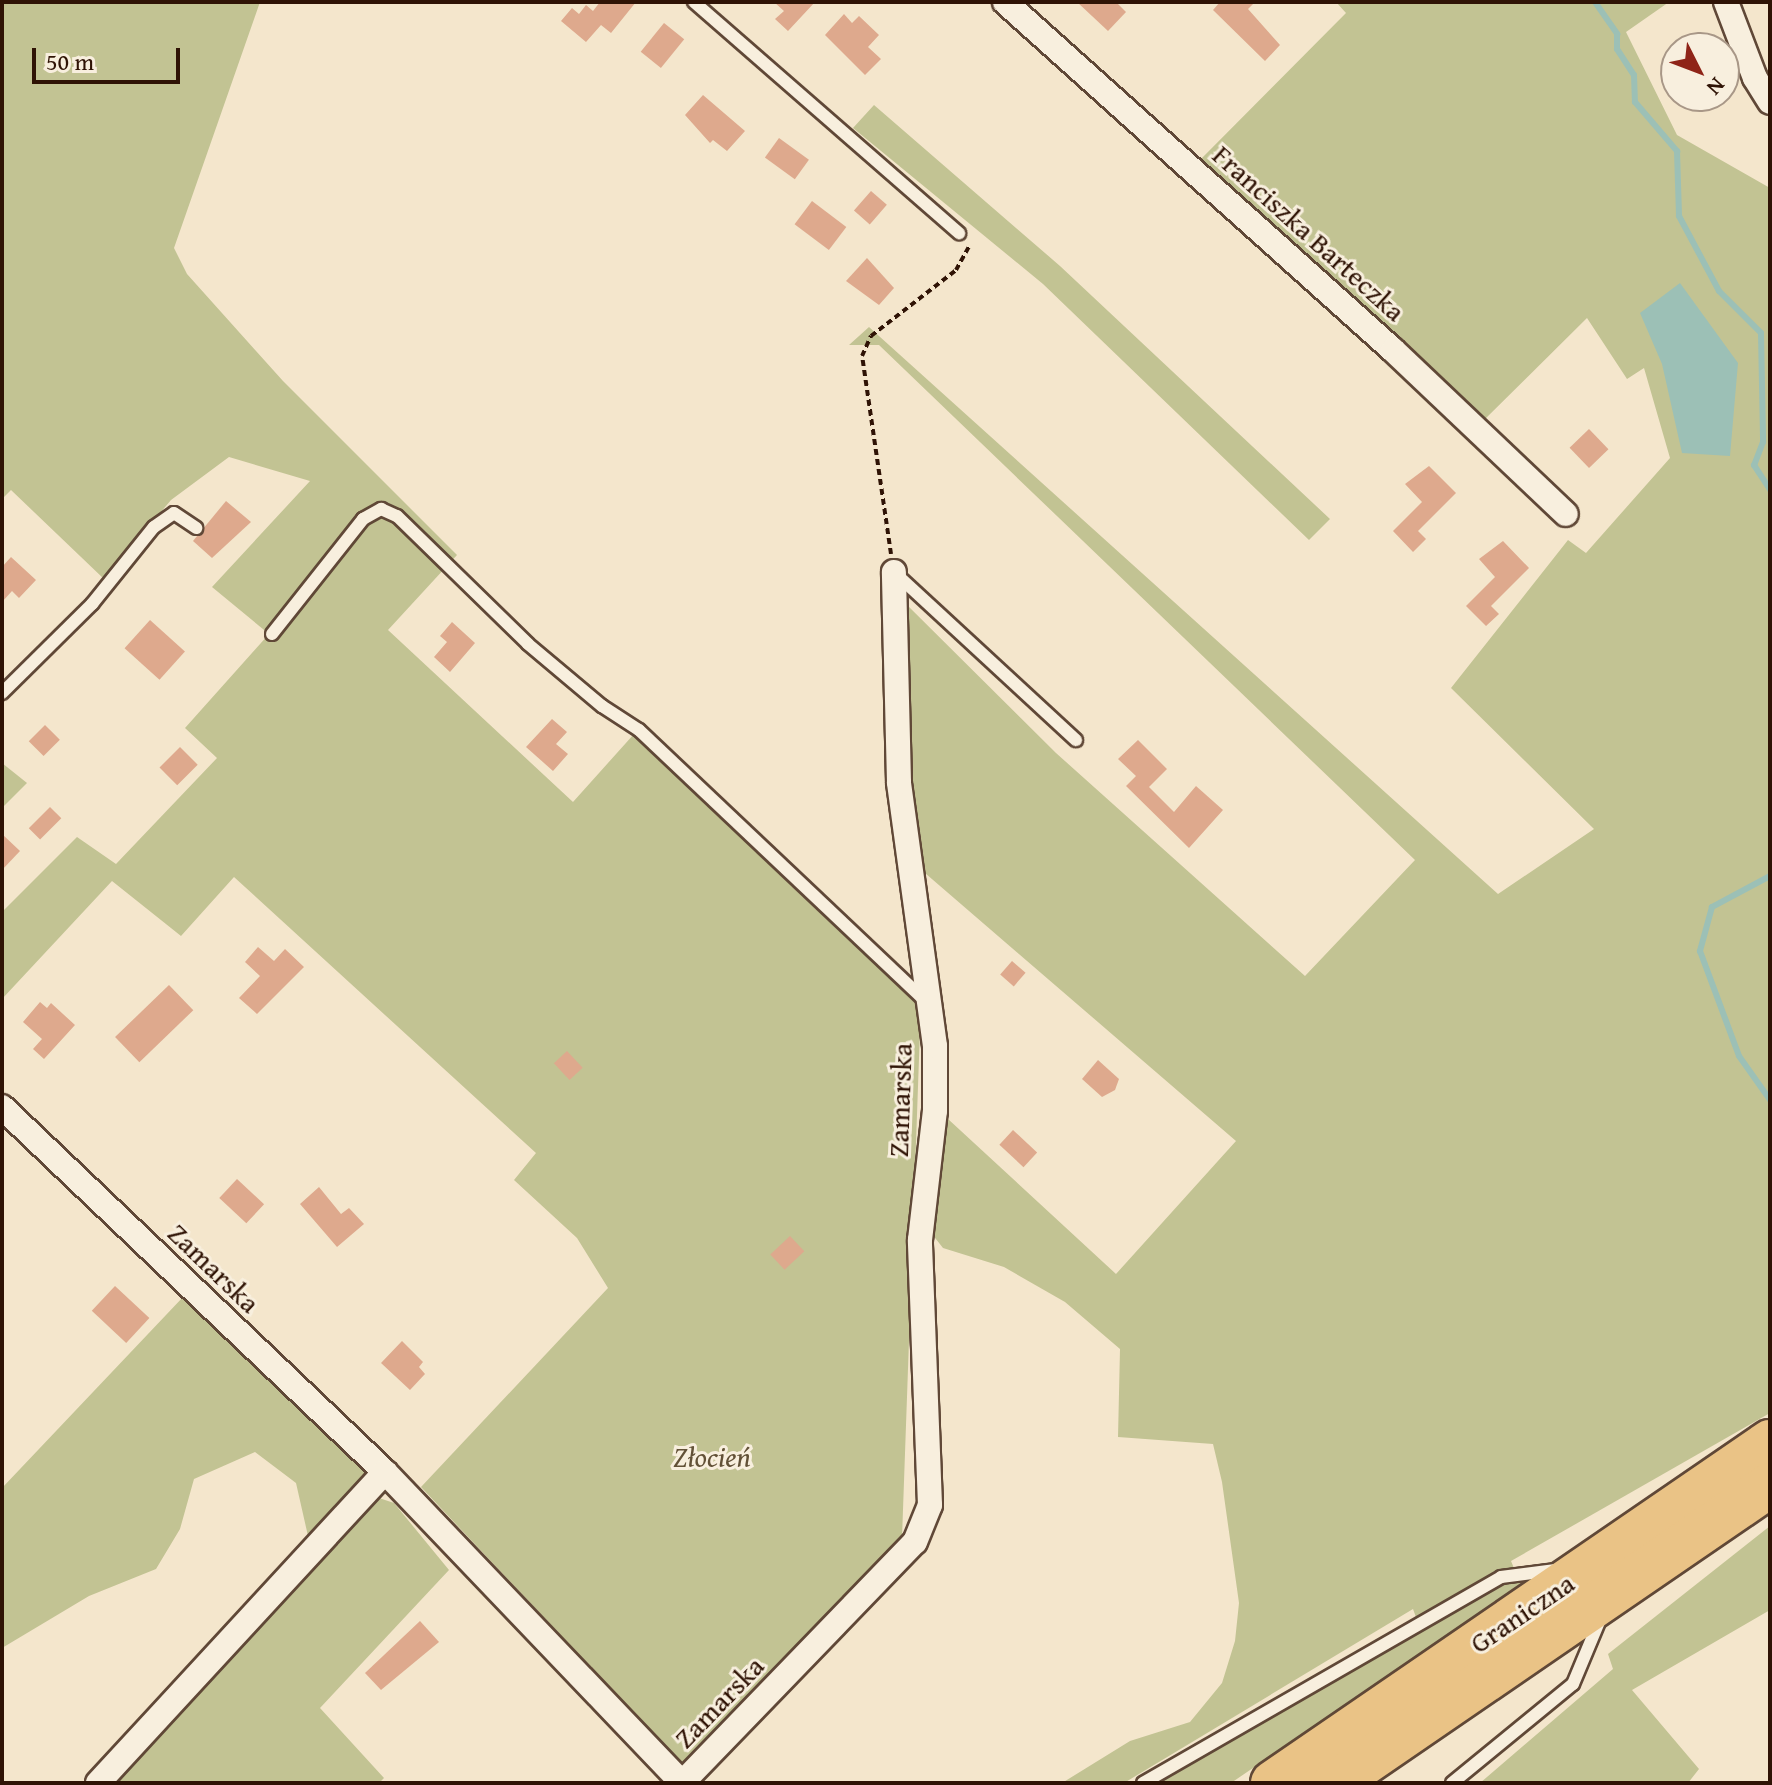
<!DOCTYPE html>
<html>
<head>
<meta charset="utf-8">
<style>
  body { margin:0 }
  #map { position:relative; width:1772px; height:1785px; overflow:hidden; background:#f4e6cc; font-family:"Gentium Book Plus",serif }
  div>[style] { position:absolute }
  .green>* { inset:0; background:#c2c393 }
  .water>* { inset:0; background:#9cc0b6 }
  .stream>* { height:6px; margin:-3px; padding:0 3px; transform-origin:3px; border-radius:3px; background:#9cc0b6 }
  .building>* { inset:0; background:#dea98d; transform-origin:0 0 }
  .path>* { height:4px; margin-top:-2px; transform-origin:0; background:repeating-linear-gradient(90deg,#2f1305 0 6px,transparent 0 10px) }
  .roads { filter:drop-shadow(2px 0 #604837) drop-shadow(-2px 0 #604837) drop-shadow(0 2px #604837) drop-shadow(0 -2px #604837) }
  .service>* { height:12px; margin:-6px; padding:0 6px; transform-origin:6px; border-radius:6px; background:#f8efde }
  .minor>* { height:24px; margin:-12px; padding:0 12px; transform-origin:12px; border-radius:12px; background:#f8efde }
  .motorway>* { height:44px; margin:-22px; padding:0 22px; transform-origin:22px; border-radius:22px; background:#eac386 }
  span { translate:-50% -50%; white-space:nowrap; text-align:center; line-height:1.15; -webkit-text-stroke:6px #f8efde; paint-order:stroke }
  .street-label { font-size:28px; color:#2f1305 }
  .park-label { font-size:28px; color:#625137; font-style:italic }
  .frame { position:absolute; inset:0; border:4px solid #2f1305; pointer-events:none }
  .north { position:absolute; left:1660px; top:32px; width:80px; height:80px; box-sizing:border-box; background:#f8efde; border:2px solid #a89787; border-radius:50%; rotate:132deg; font-size:22px; font-weight:700; line-height:32px; text-align:center; color:#2f1305 }
  .north::after { content:''; display:block; margin:auto; width:28px; height:36px; background:#8f2418; clip-path:polygon(50% 0,100% 100%,50% 72%,0 100%) }
  .scale { position:absolute; left:32px; top:48px; width:148px; height:36px; box-sizing:border-box; border:4px solid #2f1305; border-top:0; padding-left:10px; font-size:24px; line-height:28px; white-space:nowrap; color:#2f1305; -webkit-text-stroke:6px #f8efde; paint-order:stroke }
</style>
</head>
<body>
<div id="map">
  <div class="green">
    <i style="clip-path:polygon(2px 2px,260px 2px,174px 248px,187px 274px,283px 381px,457px 555px,388px 630px,573px 802px,634px 734px,921px 1002px,902px 1538px,682px 1764px,421px 1487px,608px 1288px,577px 1238px,514px 1180px,536px 1153px,234px 877px,181px 936px,112px 881px,2px 999px,2px 912px,77px 837px,116px 864px,217px 758px,185px 728px,269px 634px,212px 587px,310px 481px,229px 457px,171px 500px,104px 579px,11px 490px,2px 499px)"></i>
    <i style="clip-path:polygon(1336px 2px,1669px 2px,1626px 32px,1677px 135px,1770px 188px,1770px 1413px,1511px 1561px,1521px 1585px,1231px 1783px,1159px 1783px,1421px 1631px,1413px 1609px,1124px 1783px,1062px 1783px,1130px 1741px,1190px 1722px,1222px 1683px,1235px 1641px,1239px 1603px,1222px 1482px,1213px 1444px,1118px 1437px,1120px 1349px,1065px 1302px,1004px 1267px,943px 1248px,932px 1234px,948px 1119px,1116px 1274px,1236px 1141px,918px 867px,906px 786px,901px 599px,1056px 753px,1305px 976px,1415px 860px,879px 345px,849px 345px,869px 327px,1498px 894px,1594px 829px,1451px 688px,1568px 540px,1586px 553px,1670px 458px,1644px 368px,1627px 379px,1587px 318px,1483px 421px,1200px 160px,1346px 13px)"></i>
    <i style="clip-path:polygon(874px 105px,1060px 266px,1330px 519px,1309px 540px,1043px 284px,853px 128px)"></i>
    <i style="clip-path:polygon(2px 763px,27px 783px,2px 808px)"></i>
    <i style="clip-path:polygon(184px 1296px,367px 1475px,308px 1536px,296px 1483px,255px 1452px,194px 1479px,180px 1529px,156px 1569px,89px 1596px,2px 1648px,2px 1488px)"></i>
    <i style="clip-path:polygon(376px 1497px,394px 1503px,449px 1570px,320px 1708px,384px 1778px,379px 1783px,113px 1783px)"></i>
    <i style="clip-path:polygon(1770px 1526px,1770px 1610px,1632px 1690px,1699px 1769px,1688px 1783px,1480px 1783px,1613px 1669px,1608px 1654px)"></i>
  </div>
  <div class="water">
    <i style="clip-path:polygon(1680px 283px,1738px 363px,1730px 456px,1682px 453px,1662px 364px,1640px 313px)"></i>
  </div>
  <div class="stream">
    <i style="left:1595px;top:2px;width:39px;rotate:55deg"></i>
    <i style="left:1617px;top:34px;width:15px;rotate:90deg"></i>
    <i style="left:1617px;top:49px;width:31px;rotate:57deg"></i>
    <i style="left:1634px;top:75px;width:27px;rotate:88deg"></i>
    <i style="left:1635px;top:102px;width:65px;rotate:49.4deg"></i>
    <i style="left:1677px;top:151px;width:65px;rotate:88.2deg"></i>
    <i style="left:1679px;top:216px;width:85px;rotate:61.9deg"></i>
    <i style="left:1719px;top:291px;width:59px;rotate:45deg"></i>
    <i style="left:1761px;top:333px;width:109px;rotate:88.9deg"></i>
    <i style="left:1763px;top:442px;width:25px;rotate:111deg"></i>
    <i style="left:1754px;top:465px;width:30px;rotate:57deg"></i>
    <i style="left:1770px;top:876px;width:66px;rotate:151.9deg"></i>
    <i style="left:1712px;top:907px;width:46px;rotate:105.3deg"></i>
    <i style="left:1700px;top:951px;width:112px;rotate:69.6deg"></i>
    <i style="left:1739px;top:1056px;width:54px;rotate:54.8deg"></i>
  </div>
  <div class="building">
    <i style="clip-path:polygon(600px 2px,636px 2px,611px 33px,601px 25px,586px 42px,561px 21px,572px 8px,579px 14px,586px 5px,593px 11px)"></i>
    <i style="clip-path:polygon(774px 2px,815px 2px,788px 31px,775px 19px,784px 11px)"></i>
    <i style="clip-path:polygon(1077px 2px,1116px 2px,1126px 12px,1108px 31px)"></i>
    <i style="clip-path:polygon(1220px 2px,1255px 2px,1248px 9px,1280px 45px,1265px 61px,1213px 10px)"></i>
    <i style="clip-path:polygon(844px 14px,852px 23px,859px 16px,879px 35px,868px 47px,881px 59px,865px 75px,825px 35px)"></i>
    <i style="left:664px;top:23px;width:26px;height:37px;rotate:39deg"></i>
    <i style="clip-path:polygon(703px 95px,745px 131px,727px 151px,713px 140px,710px 143px,685px 115px)"></i>
    <i style="left:779px;top:138px;width:37px;height:24px;rotate:36deg"></i>
    <i style="left:871px;top:191px;width:21px;height:26px;rotate:41deg"></i>
    <i style="left:812px;top:201px;width:43px;height:29px;rotate:37deg"></i>
    <i style="clip-path:polygon(867px 258px,894px 288px,879px 305px,846px 281px)"></i>
    <i style="left:1589px;top:429px;width:28px;height:27px;rotate:46deg"></i>
    <i style="clip-path:polygon(1429px 466px,1456px 493px,1418px 531px,1426px 539px,1413px 552px,1393px 531px,1422px 502px,1405px 484px)"></i>
    <i style="clip-path:polygon(226px 501px,251px 522px,212px 558px,193px 541px)"></i>
    <i style="clip-path:polygon(1503px 541px,1529px 568px,1491px 606px,1499px 614px,1486px 626px,1466px 606px,1495px 577px,1479px 559px)"></i>
    <i style="clip-path:polygon(11px 557px,36px 580px,19px 598px,12px 591px,2px 602px,2px 567px)"></i>
    <i style="left:150px;top:620px;width:47px;height:38px;rotate:42deg"></i>
    <i style="clip-path:polygon(452px 622px,475px 643px,450px 672px,434px 657px,447px 642px,440px 636px)"></i>
    <i style="clip-path:polygon(552px 719px,567px 732px,556px 744px,568px 754px,553px 771px,526px 747px)"></i>
    <i style="left:45px;top:725px;width:21px;height:23px;rotate:45deg"></i>
    <i style="clip-path:polygon(1138px 740px,1167px 769px,1149px 787px,1174px 812px,1196px 786px,1223px 810px,1189px 848px,1126px 786px,1136px 776px,1118px 759px)"></i>
    <i style="left:180px;top:747px;width:25px;height:29px;rotate:45deg"></i>
    <i style="left:50px;top:807px;width:16px;height:30px;rotate:45deg"></i>
    <i style="clip-path:polygon(2px 834px,20px 851px,2px 870px)"></i>
    <i style="clip-path:polygon(258px 947px,274px 961px,285px 949px,304px 967px,257px 1014px,239px 998px,260px 976px,245px 962px)"></i>
    <i style="left:1012px;top:961px;width:18px;height:18px;rotate:41deg"></i>
    <i style="left:169px;top:985px;width:35px;height:75px;rotate:46deg"></i>
    <i style="clip-path:polygon(40px 1002px,47px 1008px,51px 1003px,75px 1025px,44px 1059px,33px 1049px,42px 1039px,23px 1022px)"></i>
    <i style="left:567px;top:1051px;width:23px;height:18px;rotate:47deg"></i>
    <i style="clip-path:polygon(1098px 1060px,1119px 1079px,1115px 1090px,1102px 1097px,1082px 1079px)"></i>
    <i style="left:1013px;top:1130px;width:33px;height:20px;rotate:43deg"></i>
    <i style="left:237px;top:1179px;width:37px;height:26px;rotate:43deg"></i>
    <i style="clip-path:polygon(319px 1187px,341px 1214px,349px 1208px,364px 1224px,337px 1247px,300px 1204px)"></i>
    <i style="left:790px;top:1236px;width:21px;height:27px;rotate:47deg"></i>
    <i style="left:115px;top:1286px;width:47px;height:34px;rotate:43deg"></i>
    <i style="clip-path:polygon(402px 1341px,423px 1362px,419px 1367px,425px 1374px,410px 1390px,381px 1363px)"></i>
    <i style="clip-path:polygon(420px 1621px,439px 1642px,381px 1690px,365px 1673px)"></i>
  </div>
  <div class="path">
    <i style="left:891px;top:554px;width:200px;rotate:-98.3deg"></i>
    <i style="left:862px;top:356px;width:22px;rotate:-66deg"></i>
    <i style="left:871px;top:336px;width:108px;rotate:-37.8deg"></i>
    <i style="left:956px;top:270px;width:29px;rotate:-61deg"></i>
  </div>
  <div class="roads">
    <div class="service">
      <i style="left:694px;top:2px;width:352px;rotate:41.1deg"></i>
      <i style="left:896px;top:574px;width:245px;rotate:42.7deg"></i>
      <i style="left:272px;top:634px;width:147px;rotate:-51.6deg"></i>
      <i style="left:363px;top:519px;width:21px;rotate:-29deg"></i>
      <i style="left:381px;top:509px;width:17px;rotate:24deg"></i>
      <i style="left:397px;top:516px;width:183px;rotate:44.3deg"></i>
      <i style="left:528px;top:644px;width:97px;rotate:40deg"></i>
      <i style="left:602px;top:706px;width:44px;rotate:33deg"></i>
      <i style="left:639px;top:730px;width:395px;rotate:43.4deg"></i>
      <i style="left:2px;top:693px;width:127px;rotate:-44.7deg"></i>
      <i style="left:92px;top:604px;width:99px;rotate:-51.2deg"></i>
      <i style="left:154px;top:527px;width:24px;rotate:-35deg"></i>
      <i style="left:174px;top:513px;width:27px;rotate:34deg"></i>
      <i style="left:1143px;top:1783px;width:413px;rotate:-29.9deg"></i>
      <i style="left:1501px;top:1577px;width:55px;rotate:-7.3deg"></i>
      <i style="left:1452px;top:1783px;width:156px;rotate:-39.3deg"></i>
      <i style="left:1573px;top:1684px;width:73px;rotate:-67.3deg"></i>
    </div>
    <div class="minor">
      <i style="left:1005px;top:2px;width:521px;rotate:41.89deg"></i>
      <i style="left:1393px;top:350px;width:238px;rotate:43.5deg"></i>
      <i style="left:1726px;top:2px;width:81px;rotate:69.1deg"></i>
      <i style="left:1755px;top:78px;width:28px;rotate:58deg"></i>
      <i style="left:2px;top:1107px;width:529px;rotate:43.62deg"></i>
      <i style="left:385px;top:1472px;width:430px;rotate:46.3deg"></i>
      <i style="left:98px;top:1783px;width:423px;rotate:-47.3deg"></i>
      <i style="left:682px;top:1783px;width:335px;rotate:-46deg"></i>
      <i style="left:915px;top:1542px;width:40px;rotate:-68deg"></i>
      <i style="left:930px;top:1505px;width:265px;rotate:-92.2deg"></i>
      <i style="left:920px;top:1240px;width:130px;rotate:-83.4deg"></i>
      <i style="left:935px;top:1111px;width:65px;rotate:-90deg"></i>
      <i style="left:935px;top:1046px;width:266px;rotate:-97.8deg"></i>
      <i style="left:899px;top:782px;width:210px;rotate:-91.4deg"></i>
    </div>
    <div class="motorway">
      <i style="left:1273px;top:1783px;width:603px;rotate:-34.45deg"></i>
      <i style="left:1335px;top:1783px;width:527px;rotate:-34.41deg"></i>
    </div>
  </div>
  <div class="street-label">
    <span style="left:1309px;top:233px;rotate:42deg">Franciszka Barteczka</span>
    <span style="left:900px;top:1100px;rotate:-88deg">Zamarska</span>
    <span style="left:214px;top:1268px;rotate:44deg">Zamarska</span>
    <span style="left:1522px;top:1613px;rotate:-34deg">Graniczna</span>
    <span style="left:719px;top:1702px;rotate:-46deg">Zamarska</span>
  </div>
  <div class="park-label">
    <span style="left:712px;top:1457px">Złocień</span>
  </div>
  <div class="frame"></div>
  <div class="north">N</div>
  <div class="scale">50 m</div>
</div>
</body>
</html>
